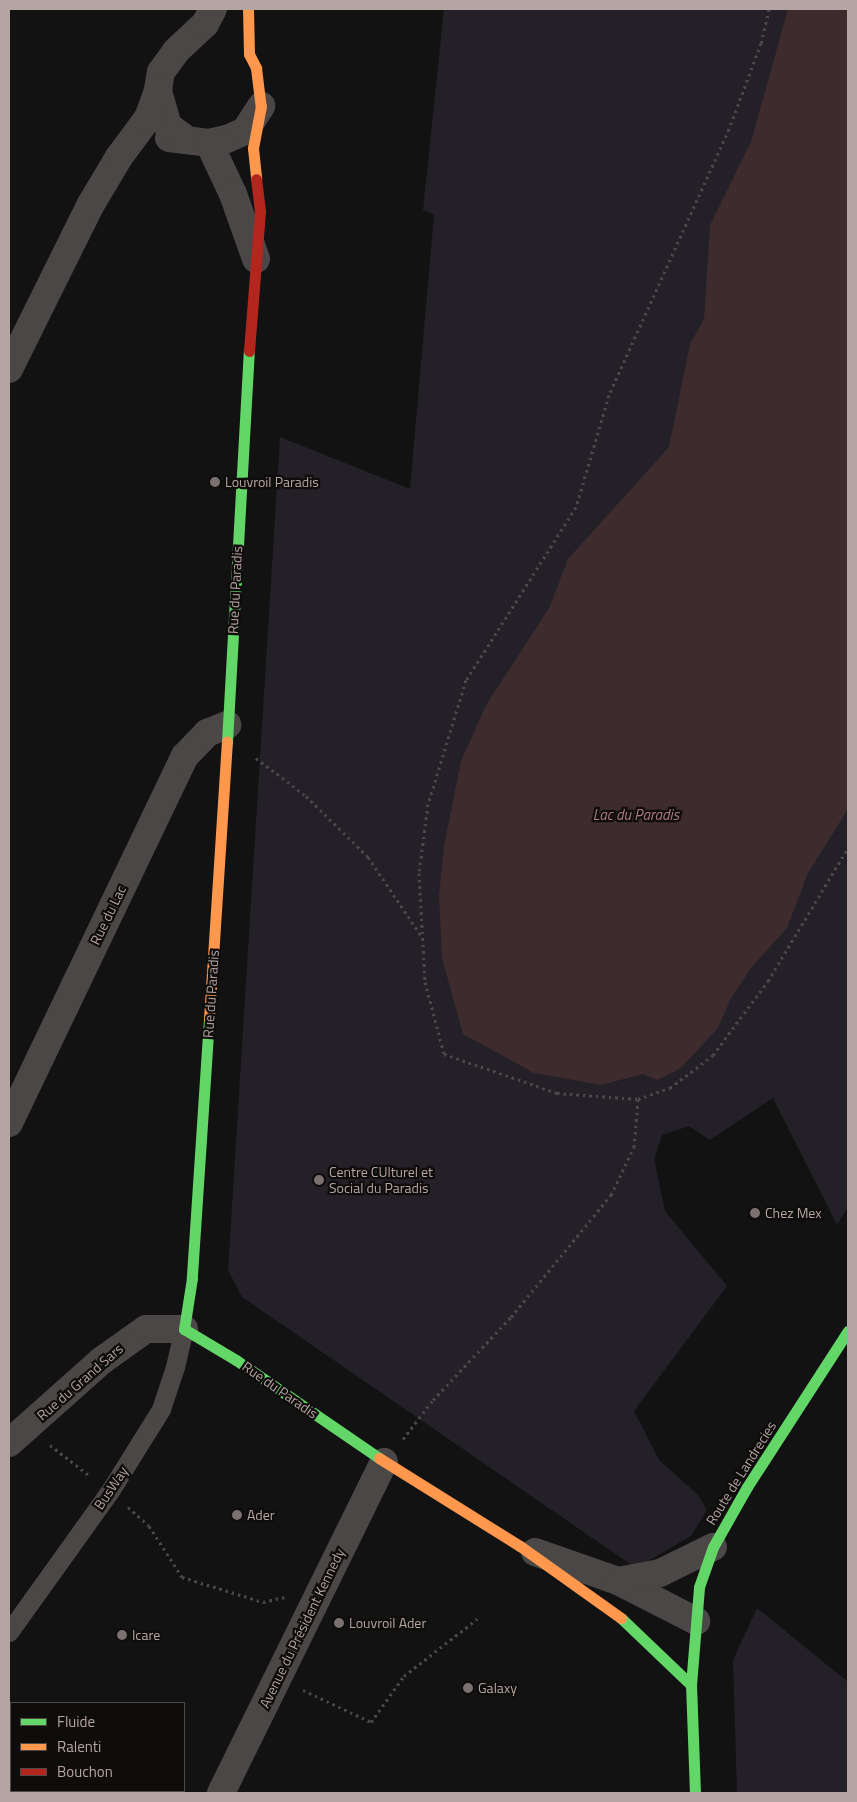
<!DOCTYPE html>
<html>
<head>
<meta charset="utf-8">
<style>
  body { margin:0 }
  #map { position:relative; width:857px; height:1802px; overflow:hidden; background:#121212; font-family:"Titillium Web",sans-serif }
  div>[style] { position:absolute }
  .green>* { inset:0; background:#232028 }
  .water>* { inset:0; background:#3d2b2e }
  .path>* { height:3px; margin-top:-1.5px; transform-origin:0; background:repeating-linear-gradient(90deg,#4d4848 0 2.5px,transparent 0 6.5px) }
  .lane>* { height:19px; margin:-9.5px; padding:0 9.5px; transform-origin:9.5px; border-radius:9.5px; background:#4b4746 }
  .street>* { height:28px; margin:-14px; padding:0 14px; transform-origin:14px; border-radius:14px; background:#4b4746 }
  .fast>* { height:11px; margin:-5.5px; padding:0 5.5px; transform-origin:5.5px; border-radius:5.5px; background:#63d668 }
  .slow>* { height:11px; margin:-5.5px; padding:0 5.5px; transform-origin:5.5px; border-radius:5.5px; background:#ff974d }
  .jam>* { height:11px; margin:-5.5px; padding:0 5.5px; transform-origin:5.5px; border-radius:5.5px; background:#b3261e }
  .dots>* { width:14px; height:14px; translate:-50% -50%; box-sizing:border-box; border:2px solid #0e0d0c; border-radius:50% }
  span { translate:-50% -50%; white-space:nowrap; text-align:center; line-height:1.15; -webkit-text-stroke:4.5px #0e0d0c; paint-order:stroke }
  .poi-label { font-size:14px; color:#b4a4a2 }
  .left { translate:0 -50%; text-align:left }
  .street-label { font-size:14px; color:#b4a4a2 }
  .water-label { font-size:15px; color:#b07880; font-style:italic }
  .frame { position:absolute; inset:0; border:10px solid #b4a4a2; pointer-events:none }
  .legend { position:absolute; left:10px; top:1702px; width:175px; height:90px; box-sizing:border-box; background:#0e0d0c; border:1px solid #504948; margin:0; padding:6px 9px; list-style:none; font-size:15px; color:#b4a4a2 }
  .legend li { display:flex; align-items:center; gap:10px; height:25px }
  .legend b { width:25px; border:1px solid #504948 }
</style>
</head>
<body>
<div id="map">
  <div class="green">
    <i style="clip-path:polygon(444px 9px,848px 9px,848px 1207px,837px 1225px,773px 1098px,710px 1140px,689px 1126px,662px 1135px,654px 1159px,665px 1211px,727px 1286px,634px 1411px,659px 1460px,698px 1495px,707px 1510px,691px 1536px,636px 1568px,242px 1297px,228px 1270px,280px 437px,410px 489px,434px 215px,423px 210px)"></i>
    <i style="clip-path:polygon(757px 1608px,848px 1682px,848px 1793px,737px 1793px,733px 1660px)"></i>
  </div>
  <div class="water">
    <i style="clip-path:polygon(788px 9px,848px 9px,848px 809px,808px 873px,787px 928px,751px 968px,730px 1000px,718px 1028px,681px 1068px,657px 1080px,643px 1074px,601px 1085px,534px 1073px,463px 1034px,442px 958px,439px 895px,444px 846px,461px 761px,486px 705px,549px 608px,568px 559px,669px 447px,690px 344px,704px 319px,710px 225px,751px 142px)"></i>
  </div>
  <div class="path">
    <i style="left:769px;top:9px;width:35px;rotate:103deg"></i>
    <i style="left:761px;top:43px;width:92px;rotate:110.4deg"></i>
    <i style="left:729px;top:129px;width:292px;rotate:114.3deg"></i>
    <i style="left:609px;top:395px;width:117px;rotate:106.4deg"></i>
    <i style="left:576px;top:507px;width:205px;rotate:122.4deg"></i>
    <i style="left:466px;top:680px;width:130px;rotate:107deg"></i>
    <i style="left:428px;top:804px;width:70px;rotate:97.4deg"></i>
    <i style="left:419px;top:873px;width:109px;rotate:86.8deg"></i>
    <i style="left:425px;top:982px;width:74px;rotate:75.2deg"></i>
    <i style="left:444px;top:1054px;width:120px;rotate:19deg"></i>
    <i style="left:557px;top:1093px;width:81px;rotate:4.2deg"></i>
    <i style="left:638px;top:1099px;width:34px;rotate:-19deg"></i>
    <i style="left:670px;top:1088px;width:54px;rotate:-37.5deg"></i>
    <i style="left:713px;top:1055px;width:92px;rotate:-53.4deg"></i>
    <i style="left:768px;top:981px;width:155px;rotate:-59deg"></i>
    <i style="left:256px;top:758px;width:63px;rotate:37.2deg"></i>
    <i style="left:306px;top:796px;width:87px;rotate:44.5deg"></i>
    <i style="left:368px;top:857px;width:97px;rotate:56deg"></i>
    <i style="left:403px;top:1439px;width:49px;rotate:-52.4deg"></i>
    <i style="left:433px;top:1400px;width:114px;rotate:-46.8deg"></i>
    <i style="left:511px;top:1317px;width:158px;rotate:-50.7deg"></i>
    <i style="left:611px;top:1195px;width:53px;rotate:-64.4deg"></i>
    <i style="left:634px;top:1147px;width:48px;rotate:-85.2deg"></i>
    <i style="left:50px;top:1445px;width:51px;rotate:37.8deg"></i>
    <i style="left:128px;top:1507px;width:28px;rotate:42deg"></i>
    <i style="left:149px;top:1526px;width:61px;rotate:57.1deg"></i>
    <i style="left:182px;top:1577px;width:85px;rotate:17.2deg"></i>
    <i style="left:263px;top:1602px;width:23px;rotate:-13deg"></i>
    <i style="left:303px;top:1690px;width:75px;rotate:25.2deg"></i>
    <i style="left:371px;top:1722px;width:57px;rotate:-54.3deg"></i>
    <i style="left:404px;top:1676px;width:93px;rotate:-38deg"></i>
  </div>
  <div class="lane">
    <i style="left:9px;top:1632px;width:173px;rotate:-54.4deg"></i>
    <i style="left:110px;top:1491px;width:97px;rotate:-58.1deg"></i>
    <i style="left:161px;top:1409px;width:44px;rotate:-71.6deg"></i>
    <i style="left:175px;top:1367px;width:39px;rotate:-77deg"></i>
  </div>
  <div class="street">
    <i style="left:169px;top:138px;width:40px;rotate:7.1deg"></i>
    <i style="left:209px;top:143px;width:18px;rotate:-13deg"></i>
    <i style="left:227px;top:139px;width:20px;rotate:-24deg"></i>
    <i style="left:245px;top:131px;width:30px;rotate:-57deg"></i>
    <i style="left:186px;top:139px;width:22px;rotate:-144deg"></i>
    <i style="left:168px;top:126px;width:37px;rotate:-106deg"></i>
    <i style="left:158px;top:90px;width:18px;rotate:-81deg"></i>
    <i style="left:161px;top:72px;width:26px;rotate:-54deg"></i>
    <i style="left:176px;top:51px;width:40px;rotate:-43deg"></i>
    <i style="left:205px;top:24px;width:17px;rotate:-62deg"></i>
    <i style="left:209px;top:143px;width:56px;rotate:64.8deg"></i>
    <i style="left:233px;top:194px;width:69px;rotate:70.5deg"></i>
    <i style="left:9px;top:369px;width:184px;rotate:-63.6deg"></i>
    <i style="left:91px;top:204px;width:55px;rotate:-59.2deg"></i>
    <i style="left:119px;top:157px;width:49px;rotate:-53.4deg"></i>
    <i style="left:148px;top:118px;width:30px;rotate:-70deg"></i>
    <i style="left:9px;top:1123px;width:407px;rotate:-64.4deg"></i>
    <i style="left:185px;top:756px;width:32px;rotate:-46deg"></i>
    <i style="left:207px;top:733px;width:22px;rotate:-22deg"></i>
    <i style="left:9px;top:1443px;width:123px;rotate:-41.7deg"></i>
    <i style="left:101px;top:1361px;width:55px;rotate:-35.4deg"></i>
    <i style="left:146px;top:1329px;width:38px"></i>
    <i style="left:535px;top:1552px;width:88px;rotate:19.3deg"></i>
    <i style="left:618px;top:1581px;width:88px;rotate:27.1deg"></i>
    <i style="left:618px;top:1581px;width:43px;rotate:-10.8deg"></i>
    <i style="left:660px;top:1573px;width:59px;rotate:-26.1deg"></i>
    <i style="left:9px;top:1756px;width:4px;rotate:-56deg"></i>
    <i style="left:130px;top:1791px;width:4px;rotate:34deg"></i>
    <i style="left:221px;top:1793px;width:369px;rotate:-63.8deg"></i>
  </div>
  <div class="fast">
    <i style="left:227px;top:742px;width:392px;rotate:-86.8deg"></i>
    <i style="left:209px;top:1019px;width:260px;rotate:93.8deg"></i>
    <i style="left:192px;top:1278px;width:52px;rotate:98.9deg"></i>
    <i style="left:184px;top:1329px;width:61px;rotate:30.8deg"></i>
    <i style="left:236px;top:1360px;width:173px;rotate:34.4deg"></i>
    <i style="left:621px;top:1618px;width:97px;rotate:43.7deg"></i>
    <i style="left:695px;top:1793px;width:108px;rotate:-92.1deg"></i>
    <i style="left:691px;top:1685px;width:98px;rotate:-85.3deg"></i>
    <i style="left:699px;top:1587px;width:42px;rotate:-70.7deg"></i>
    <i style="left:713px;top:1547px;width:69px;rotate:-60.5deg"></i>
    <i style="left:747px;top:1487px;width:186px;rotate:-57.1deg"></i>
  </div>
  <div class="slow">
    <i style="left:248px;top:9px;width:45px;rotate:88.7deg"></i>
    <i style="left:249px;top:54px;width:16px;rotate:63deg"></i>
    <i style="left:256px;top:68px;width:38px;rotate:83deg"></i>
    <i style="left:261px;top:106px;width:43px;rotate:100.8deg"></i>
    <i style="left:253px;top:148px;width:31px;rotate:84deg"></i>
    <i style="left:209px;top:1019px;width:278px;rotate:-86.3deg"></i>
    <i style="left:379px;top:1458px;width:166px;rotate:32deg"></i>
    <i style="left:520px;top:1546px;width:124px;rotate:35.5deg"></i>
  </div>
  <div class="jam">
    <i style="left:249px;top:351px;width:140px;rotate:-85.5deg"></i>
    <i style="left:260px;top:211px;width:32px;rotate:-97deg"></i>
  </div>
  <div class="dots">
    <i style="left:215px;top:482px;background:#7b7170"></i>
    <i style="left:319px;top:1180px;background:#7b7170"></i>
    <i style="left:755px;top:1213px;background:#7b7170"></i>
    <i style="left:237px;top:1515px;background:#7b7170"></i>
    <i style="left:339px;top:1623px;background:#7b7170"></i>
    <i style="left:122px;top:1635px;background:#7b7170"></i>
    <i style="left:468px;top:1688px;background:#7b7170"></i>
  </div>
  <div class="poi-label">
    <span class="left" style="left:225px;top:482px">Louvroil Paradis</span>
    <span class="left" style="left:329px;top:1180px">Centre CUlturel et<br>Social du Paradis</span>
    <span class="left" style="left:765px;top:1213px">Chez Mex</span>
    <span class="left" style="left:247px;top:1515px">Ader</span>
    <span class="left" style="left:349px;top:1623px">Louvroil Ader</span>
    <span class="left" style="left:132px;top:1635px">Icare</span>
    <span class="left" style="left:478px;top:1688px">Galaxy</span>
  </div>
  <div class="street-label">
    <span style="left:235px;top:590px;rotate:-87deg">Rue du Paradis</span>
    <span style="left:108px;top:915px;rotate:-64deg">Rue du Lac</span>
    <span style="left:211px;top:994px;rotate:-86deg">Rue du Paradis</span>
    <span style="left:80px;top:1382px;rotate:-41deg">Rue du Grand Sars</span>
    <span style="left:280px;top:1390px;rotate:35deg">Rue du Paradis</span>
    <span style="left:741px;top:1473px;rotate:-58deg">Route de Landrecies</span>
    <span style="left:111px;top:1488px;rotate:-56deg">BusWay</span>
    <span style="left:302px;top:1628px;rotate:-64deg">Avenue du Président Kennedy</span>
  </div>
  <div class="water-label">
    <span style="left:636px;top:815px">Lac du Paradis</span>
  </div>
  <div class="frame"></div>
  <ul class="legend">
  <li><b style="height:6px;background:#63d668"></b>Fluide</li>
  <li><b style="height:6px;background:#ff974d"></b>Ralenti</li>
  <li><b style="height:6px;background:#b3261e"></b>Bouchon</li>
  </ul>
</div>
</body>
</html>
